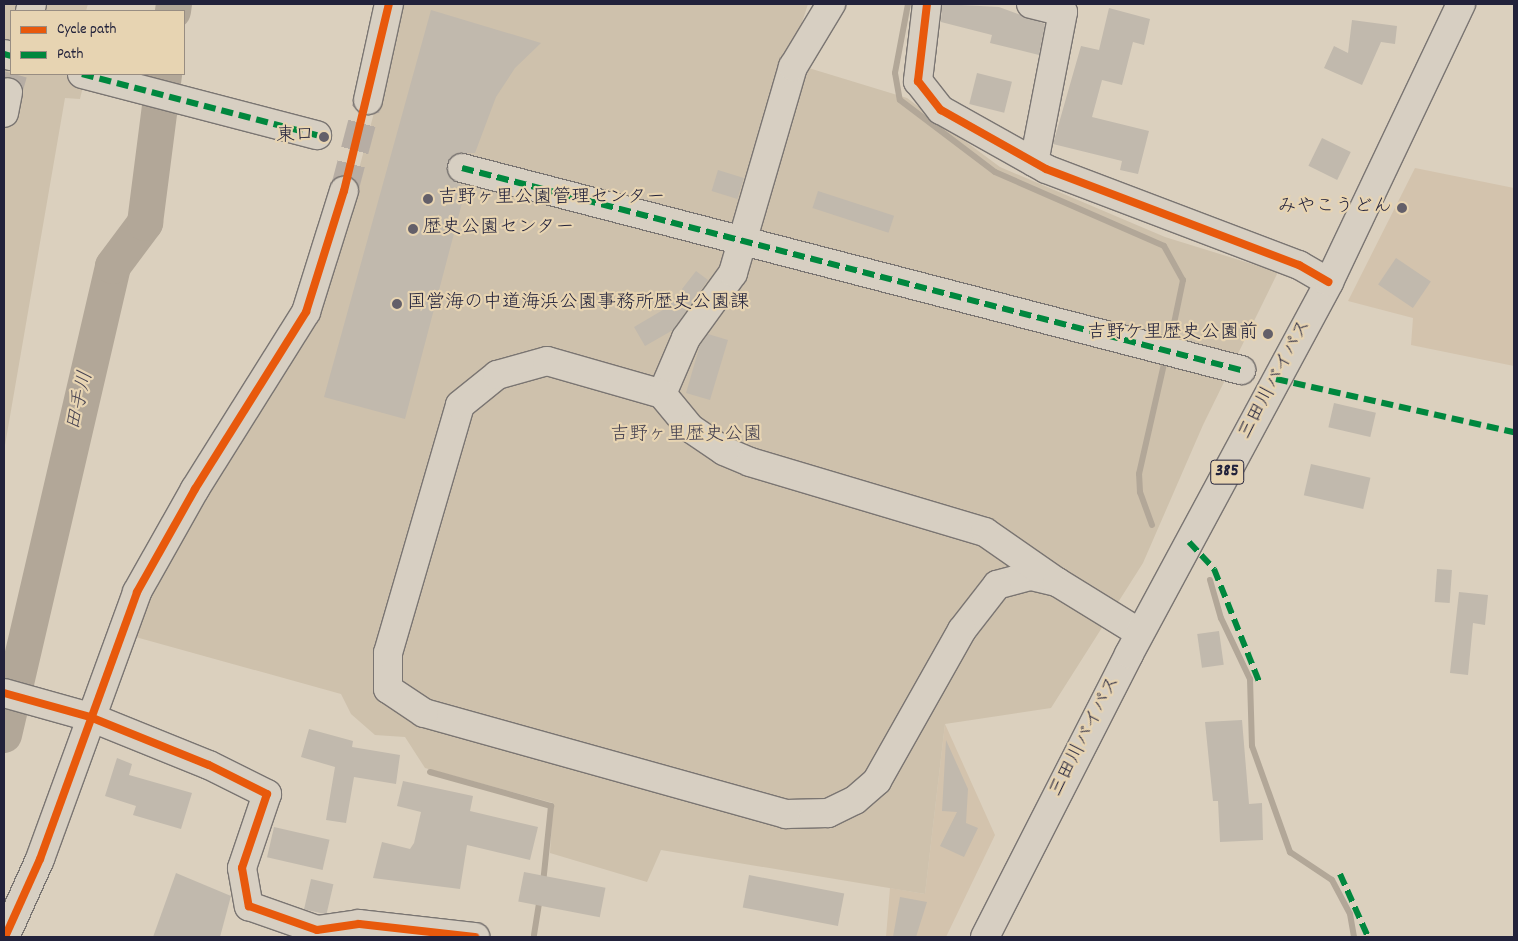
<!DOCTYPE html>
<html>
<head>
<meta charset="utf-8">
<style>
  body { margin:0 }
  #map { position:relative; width:1518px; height:941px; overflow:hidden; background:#dbd0be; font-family:Dekko,"Klee One",sans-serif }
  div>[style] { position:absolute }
  .built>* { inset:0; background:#d3c3ad }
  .green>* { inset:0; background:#cec1ac }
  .stream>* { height:6px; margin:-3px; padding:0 3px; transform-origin:3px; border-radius:3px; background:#b2a798 }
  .river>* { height:36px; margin:-18px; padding:0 18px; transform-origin:18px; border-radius:18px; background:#b2a798 }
  .building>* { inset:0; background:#c1b9ad; transform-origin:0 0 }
  .minor-tunnel>* { height:28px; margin-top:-14px; transform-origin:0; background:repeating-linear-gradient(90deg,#b6ada4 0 28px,transparent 0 42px) }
  .roads { filter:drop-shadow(1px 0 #7a7572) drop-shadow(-1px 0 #7a7572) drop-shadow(0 1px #7a7572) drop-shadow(0 -1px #7a7572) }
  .minor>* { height:28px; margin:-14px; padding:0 14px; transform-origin:14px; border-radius:14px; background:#d7cfc2 }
  .highway>* { height:28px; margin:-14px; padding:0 14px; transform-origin:14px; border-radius:14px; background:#d7cfc2 }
  .quiet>* { height:6px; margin-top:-3px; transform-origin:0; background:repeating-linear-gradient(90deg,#00873e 0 12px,transparent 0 18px) }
  .cycleway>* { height:8px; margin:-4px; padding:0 4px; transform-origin:4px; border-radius:4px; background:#e8590c }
  .dots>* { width:14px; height:14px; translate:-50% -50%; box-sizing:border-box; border:2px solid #e7d4b2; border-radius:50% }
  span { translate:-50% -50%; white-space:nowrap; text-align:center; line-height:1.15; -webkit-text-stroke:4.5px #e7d4b2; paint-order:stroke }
  .shield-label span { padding:1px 4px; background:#e7d4b2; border:1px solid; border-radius:4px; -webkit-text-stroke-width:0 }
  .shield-label { font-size:18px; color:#22223b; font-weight:700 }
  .poi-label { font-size:19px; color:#22223b }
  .right { translate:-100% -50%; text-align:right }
  .left { translate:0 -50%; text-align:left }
  .street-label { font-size:19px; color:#22223b }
  .park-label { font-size:19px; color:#44404f }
  .water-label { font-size:20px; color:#484452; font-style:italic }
  .frame { position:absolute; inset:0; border:5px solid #22223b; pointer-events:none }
  .legend { position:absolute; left:10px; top:10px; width:175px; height:65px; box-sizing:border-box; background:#e7d4b2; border:1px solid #988d82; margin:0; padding:6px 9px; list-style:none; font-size:15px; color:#22223b }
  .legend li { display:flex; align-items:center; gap:10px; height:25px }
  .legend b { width:25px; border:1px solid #988d82 }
</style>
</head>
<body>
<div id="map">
  <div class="built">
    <i style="clip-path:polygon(1415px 168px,1514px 188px,1514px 366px,1411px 345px,1413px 318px,1348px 301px)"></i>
    <i style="clip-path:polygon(945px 724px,995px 835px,946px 937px,886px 937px,890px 888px,925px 894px)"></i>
  </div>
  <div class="green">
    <i style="clip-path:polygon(4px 4px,88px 4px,86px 11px,11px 11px,11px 74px,86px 74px,80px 99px,65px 98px,4px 451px)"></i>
    <i style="clip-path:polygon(403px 4px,808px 4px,789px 62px,907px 98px,1000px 167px,1165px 237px,1278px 272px,1203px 425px,1143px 563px,1051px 708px,945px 724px,925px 894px,661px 850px,647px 882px,550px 853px,553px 803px,425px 768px,405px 737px,375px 735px,351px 714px,341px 694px,132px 636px,157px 574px,327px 289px)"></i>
  </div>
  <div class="stream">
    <i style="left:908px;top:4px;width:70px;rotate:100.7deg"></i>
    <i style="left:895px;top:73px;width:27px;rotate:80deg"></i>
    <i style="left:900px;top:100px;width:119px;rotate:37.2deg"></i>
    <i style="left:995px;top:172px;width:184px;rotate:23.6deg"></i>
    <i style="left:1164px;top:246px;width:39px;rotate:61deg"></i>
    <i style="left:1183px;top:280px;width:54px;rotate:101.7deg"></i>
    <i style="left:1152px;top:525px;width:35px;rotate:-110deg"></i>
    <i style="left:1140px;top:492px;width:18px;rotate:-93deg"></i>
    <i style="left:1139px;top:474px;width:117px;rotate:-77.2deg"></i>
    <i style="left:1210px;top:580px;width:40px;rotate:74deg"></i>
    <i style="left:1221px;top:618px;width:68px;rotate:64.6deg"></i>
    <i style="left:1250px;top:679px;width:67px;rotate:88.3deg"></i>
    <i style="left:1252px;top:746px;width:113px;rotate:70.3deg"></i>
    <i style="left:1290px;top:852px;width:50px;rotate:33.7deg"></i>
    <i style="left:1332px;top:880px;width:38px;rotate:62deg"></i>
    <i style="left:1350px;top:914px;width:23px;rotate:80deg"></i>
    <i style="left:430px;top:772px;width:126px;rotate:15.7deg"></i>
    <i style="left:551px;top:806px;width:77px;rotate:95.9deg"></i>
    <i style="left:534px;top:935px;width:37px;rotate:-81deg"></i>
  </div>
  <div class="river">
    <i style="left:173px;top:11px;width:7px;rotate:-82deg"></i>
    <i style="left:4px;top:735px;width:481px;rotate:-76.9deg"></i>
    <i style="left:113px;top:266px;width:54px;rotate:-53.3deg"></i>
    <i style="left:145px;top:223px;width:150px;rotate:-82.7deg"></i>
  </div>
  <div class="building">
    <i style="clip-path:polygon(942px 4px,999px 7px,1045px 24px,1039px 55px,990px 43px,992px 35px,941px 22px)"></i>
    <i style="clip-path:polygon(1109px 8px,1150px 19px,1144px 45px,1133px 42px,1122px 85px,1102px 80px,1092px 117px,1149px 131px,1138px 174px,1120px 170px,1122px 161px,1053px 144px,1081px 46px,1099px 50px)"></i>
    <i style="clip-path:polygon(431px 10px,541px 43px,515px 68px,496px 97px,475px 153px,457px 153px,447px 164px,451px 179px,466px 188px,405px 419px,324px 397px)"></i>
    <i style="clip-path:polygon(1352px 20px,1397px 26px,1395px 44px,1381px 42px,1362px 85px,1324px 68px,1334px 46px,1348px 53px)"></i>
    <i style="left:977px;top:73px;width:36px;height:32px;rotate:14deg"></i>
    <i style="left:1322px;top:138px;width:32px;height:31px;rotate:26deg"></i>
    <i style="left:718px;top:170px;width:27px;height:22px;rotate:17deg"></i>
    <i style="left:818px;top:191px;width:80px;height:18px;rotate:18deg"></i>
    <i style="left:1396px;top:258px;width:42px;height:32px;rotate:34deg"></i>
    <i style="clip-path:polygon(696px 271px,708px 280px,673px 330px,645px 346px,634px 327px,668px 307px)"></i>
    <i style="clip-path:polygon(708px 334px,728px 340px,710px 400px,686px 393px,700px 345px)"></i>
    <i style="left:1334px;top:403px;width:43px;height:25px;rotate:13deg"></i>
    <i style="left:1311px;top:464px;width:61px;height:32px;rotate:13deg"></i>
    <i style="left:1437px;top:569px;width:15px;height:33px;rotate:4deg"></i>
    <i style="clip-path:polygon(1459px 592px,1488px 595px,1485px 625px,1473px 623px,1468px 675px,1450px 673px)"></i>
    <i style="left:1219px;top:631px;width:34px;height:22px;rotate:82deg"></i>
    <i style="clip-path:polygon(1242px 720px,1249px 804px,1262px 803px,1263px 840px,1220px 842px,1218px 801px,1213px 801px,1205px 722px)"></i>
    <i style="clip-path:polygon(309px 729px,353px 741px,352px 747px,400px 755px,396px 784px,354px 777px,346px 823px,326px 820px,335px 767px,301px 757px)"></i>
    <i style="clip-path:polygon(946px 740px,968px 789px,966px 823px,978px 828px,964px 857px,940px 846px,957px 812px,942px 811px)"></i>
    <i style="clip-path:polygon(117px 758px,132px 764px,129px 775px,192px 793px,181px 829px,133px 815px,136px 806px,105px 796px)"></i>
    <i style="clip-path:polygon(403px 781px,473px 796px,470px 811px,538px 827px,530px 860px,467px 845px,460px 889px,373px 878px,382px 842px,410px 849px,414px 843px,421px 812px,397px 806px)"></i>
    <i style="left:274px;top:827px;width:57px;height:31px;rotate:13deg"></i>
    <i style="left:524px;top:872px;width:83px;height:30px;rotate:11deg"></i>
    <i style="clip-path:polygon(176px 873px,231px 896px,220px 937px,153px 937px)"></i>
    <i style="left:749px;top:875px;width:97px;height:33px;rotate:11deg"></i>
    <i style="left:311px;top:879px;width:23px;height:31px;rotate:13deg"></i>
    <i style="clip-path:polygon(900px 897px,927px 902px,916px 937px,893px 937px)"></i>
  </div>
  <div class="minor-tunnel">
    <i style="left:8px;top:92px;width:19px;rotate:-74deg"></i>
    <i style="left:344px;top:191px;width:94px;rotate:-75.2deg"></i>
  </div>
  <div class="roads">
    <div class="minor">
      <i style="left:927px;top:4px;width:78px;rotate:96.7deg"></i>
      <i style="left:918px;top:81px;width:37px;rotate:52deg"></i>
      <i style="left:941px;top:110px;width:120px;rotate:29.3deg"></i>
      <i style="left:1046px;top:169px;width:271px;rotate:20.8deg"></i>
      <i style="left:1299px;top:265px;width:34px;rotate:30deg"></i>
      <i style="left:1031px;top:4px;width:33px;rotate:14deg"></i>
      <i style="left:1063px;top:12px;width:153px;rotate:100.9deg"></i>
      <i style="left:30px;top:11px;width:7px;rotate:-74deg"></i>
      <i style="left:4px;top:54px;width:7px;rotate:16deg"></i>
      <i style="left:82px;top:74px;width:243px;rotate:14.6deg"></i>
      <i style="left:368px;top:100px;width:98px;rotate:-77.7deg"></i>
      <i style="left:4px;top:113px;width:21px;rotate:-79deg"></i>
      <i style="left:462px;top:168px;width:805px;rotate:14.54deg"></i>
      <i style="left:662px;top:394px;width:61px;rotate:-66.8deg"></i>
      <i style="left:686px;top:338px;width:80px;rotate:-54.1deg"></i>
      <i style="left:733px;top:273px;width:215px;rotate:-73.8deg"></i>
      <i style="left:793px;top:67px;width:74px;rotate:-58.9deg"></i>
      <i style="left:1057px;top:582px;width:28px;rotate:-167deg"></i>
      <i style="left:1030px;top:576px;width:34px;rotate:165deg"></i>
      <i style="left:997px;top:585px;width:57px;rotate:127.9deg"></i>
      <i style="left:962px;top:630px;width:173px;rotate:119.4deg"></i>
      <i style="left:877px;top:781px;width:29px;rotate:139deg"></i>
      <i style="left:855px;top:800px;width:30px;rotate:154deg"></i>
      <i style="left:828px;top:813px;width:42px;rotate:178.6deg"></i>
      <i style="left:786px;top:814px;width:376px;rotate:-164.4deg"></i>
      <i style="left:424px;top:713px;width:43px;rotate:-146.3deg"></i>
      <i style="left:388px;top:689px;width:36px;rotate:-90deg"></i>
      <i style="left:388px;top:653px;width:258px;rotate:-73.8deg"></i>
      <i style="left:460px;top:405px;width:48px;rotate:-39deg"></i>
      <i style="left:497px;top:375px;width:52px;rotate:-15.6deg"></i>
      <i style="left:547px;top:361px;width:120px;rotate:16deg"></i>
      <i style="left:662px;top:394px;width:44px;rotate:50.5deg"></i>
      <i style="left:690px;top:428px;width:41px;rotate:34.1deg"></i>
      <i style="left:724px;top:451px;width:28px;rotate:23deg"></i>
      <i style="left:750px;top:462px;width:245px;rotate:16.6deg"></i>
      <i style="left:985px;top:532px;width:88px;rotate:34.8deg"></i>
      <i style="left:1057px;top:582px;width:97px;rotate:31.6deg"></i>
      <i style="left:4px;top:693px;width:89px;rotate:15.6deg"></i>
      <i style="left:90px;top:717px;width:128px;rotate:22deg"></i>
      <i style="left:209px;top:765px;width:65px;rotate:26.6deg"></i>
      <i style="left:267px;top:794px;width:78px;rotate:108.7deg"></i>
      <i style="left:242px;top:868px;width:39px;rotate:80deg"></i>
      <i style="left:249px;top:906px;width:72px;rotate:19.4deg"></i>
      <i style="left:317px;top:930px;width:42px;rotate:-8.1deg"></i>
      <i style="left:359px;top:924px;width:117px;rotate:6.4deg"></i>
      <i style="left:5px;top:937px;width:85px;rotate:-65.8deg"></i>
      <i style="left:40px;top:859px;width:284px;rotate:-70deg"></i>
      <i style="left:137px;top:592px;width:118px;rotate:-60.6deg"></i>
      <i style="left:195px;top:489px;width:209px;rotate:-57.9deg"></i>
      <i style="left:306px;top:312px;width:127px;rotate:-72.6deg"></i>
    </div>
    <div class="highway">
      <i style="left:985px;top:937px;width:318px;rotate:-63deg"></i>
      <i style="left:1129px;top:654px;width:422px;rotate:-61.7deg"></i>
      <i style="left:1329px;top:282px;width:308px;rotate:-64.6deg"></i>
    </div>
  </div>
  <div class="quiet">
    <i style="left:4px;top:54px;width:7px;rotate:16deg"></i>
    <i style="left:82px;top:74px;width:243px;rotate:14.6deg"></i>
    <i style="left:462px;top:168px;width:805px;rotate:14.54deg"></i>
    <i style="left:1276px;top:379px;width:244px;rotate:12.6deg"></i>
    <i style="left:1189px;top:542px;width:37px;rotate:47deg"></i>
    <i style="left:1214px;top:569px;width:124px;rotate:68.2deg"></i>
    <i style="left:1340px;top:874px;width:69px;rotate:66deg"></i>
  </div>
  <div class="cycleway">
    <i style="left:927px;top:4px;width:78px;rotate:96.7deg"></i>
    <i style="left:918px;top:81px;width:37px;rotate:52deg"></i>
    <i style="left:941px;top:110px;width:120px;rotate:29.3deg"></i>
    <i style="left:1046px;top:169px;width:271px;rotate:20.8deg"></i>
    <i style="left:1299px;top:265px;width:34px;rotate:30deg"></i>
    <i style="left:4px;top:693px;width:89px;rotate:15.6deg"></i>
    <i style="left:90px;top:717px;width:128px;rotate:22deg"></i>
    <i style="left:209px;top:765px;width:65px;rotate:26.6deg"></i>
    <i style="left:267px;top:794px;width:78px;rotate:108.7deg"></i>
    <i style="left:242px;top:868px;width:39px;rotate:80deg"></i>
    <i style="left:249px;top:906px;width:72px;rotate:19.4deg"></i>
    <i style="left:317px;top:930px;width:42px;rotate:-8.1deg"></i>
    <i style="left:359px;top:924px;width:117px;rotate:6.4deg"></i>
    <i style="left:5px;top:937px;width:85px;rotate:-65.8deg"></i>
    <i style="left:40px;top:859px;width:284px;rotate:-70deg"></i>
    <i style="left:137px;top:592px;width:118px;rotate:-60.6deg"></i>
    <i style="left:195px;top:489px;width:209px;rotate:-57.9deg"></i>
    <i style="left:306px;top:312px;width:127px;rotate:-72.6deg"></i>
    <i style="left:344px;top:191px;width:192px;rotate:-76.5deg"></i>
  </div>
  <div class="dots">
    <i style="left:324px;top:137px;background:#635f69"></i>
    <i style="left:428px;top:199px;background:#635f69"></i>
    <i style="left:1402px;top:208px;background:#635f69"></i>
    <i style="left:413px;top:229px;background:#635f69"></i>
    <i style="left:397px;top:304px;background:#635f69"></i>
    <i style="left:1268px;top:334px;background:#635f69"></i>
  </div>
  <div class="shield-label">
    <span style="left:1227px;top:472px">385</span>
  </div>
  <div class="poi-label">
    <span class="right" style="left:314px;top:137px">東口</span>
    <span class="left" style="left:438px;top:199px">吉野ヶ里公園管理センター</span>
    <span class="right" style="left:1392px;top:208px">みやこうどん</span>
    <span class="left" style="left:423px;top:229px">歴史公園センター</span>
    <span class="left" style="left:407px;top:304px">国営海の中道海浜公園事務所歴史公園課</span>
    <span class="right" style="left:1258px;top:334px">吉野ケ里歴史公園前</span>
  </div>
  <div class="street-label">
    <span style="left:1276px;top:380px;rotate:-62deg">三田川バイパス</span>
    <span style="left:1086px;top:737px;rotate:-63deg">三田川バイパス</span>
  </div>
  <div class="park-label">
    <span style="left:686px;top:436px">吉野ヶ里歴史公園</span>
  </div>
  <div class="water-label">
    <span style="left:81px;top:401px;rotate:-77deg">田手川</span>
  </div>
  <div class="frame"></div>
  <ul class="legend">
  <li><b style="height:6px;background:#e8590c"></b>Cycle path</li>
  <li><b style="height:6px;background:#00873e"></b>Path</li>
  </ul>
</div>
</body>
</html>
